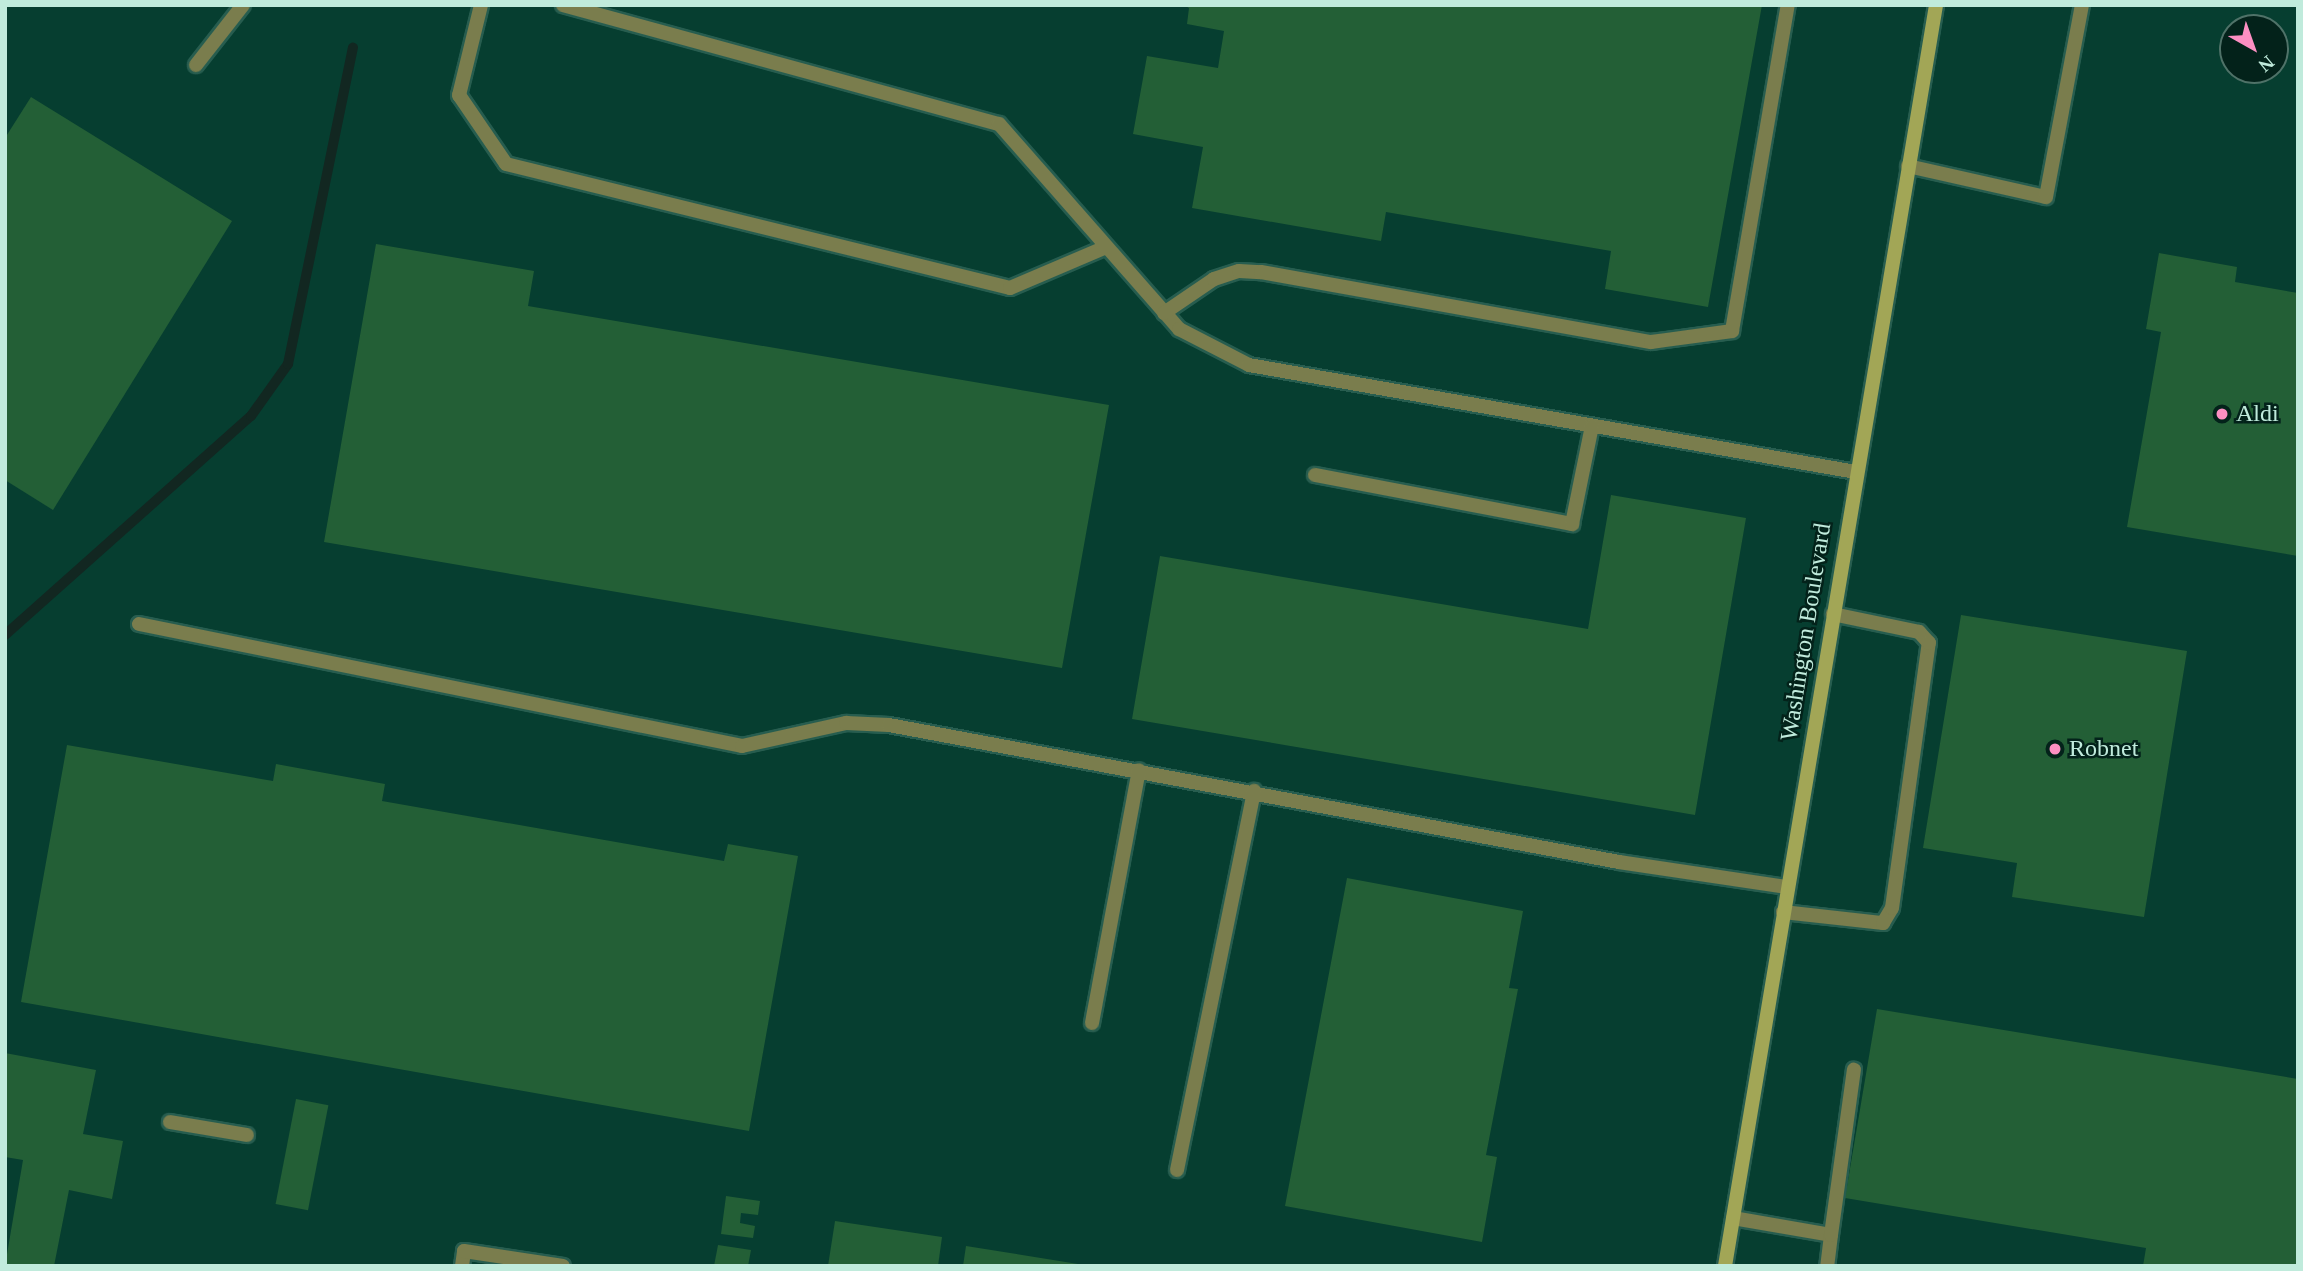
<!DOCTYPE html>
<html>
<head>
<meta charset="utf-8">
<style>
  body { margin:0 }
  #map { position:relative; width:2303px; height:1271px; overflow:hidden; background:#063e30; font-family:"Times New Roman",serif }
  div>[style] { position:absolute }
  .stream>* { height:10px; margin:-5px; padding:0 5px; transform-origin:5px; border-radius:5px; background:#122721 }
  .building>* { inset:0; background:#235f36; transform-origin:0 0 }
  .roads { filter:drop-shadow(2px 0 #275d4f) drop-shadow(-2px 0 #275d4f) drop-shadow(0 2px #275d4f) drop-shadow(0 -2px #275d4f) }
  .service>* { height:14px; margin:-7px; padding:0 7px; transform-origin:7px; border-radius:7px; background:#7a7d4d }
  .secondary>* { height:14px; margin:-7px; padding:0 7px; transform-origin:7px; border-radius:7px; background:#a2a656 }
  .dots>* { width:19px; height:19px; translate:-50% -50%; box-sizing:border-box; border:4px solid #03221a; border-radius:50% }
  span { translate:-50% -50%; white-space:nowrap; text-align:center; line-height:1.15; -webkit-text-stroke:5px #03221a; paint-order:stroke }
  .poi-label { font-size:24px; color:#c0ebdc }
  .left { translate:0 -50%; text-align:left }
  .street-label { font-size:24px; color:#c0ebdc }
  .frame { position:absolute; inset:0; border:7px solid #c0ebdc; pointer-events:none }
  .north { position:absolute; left:2219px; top:14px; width:70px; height:70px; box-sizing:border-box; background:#03221a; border:2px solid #4f7268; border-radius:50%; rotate:140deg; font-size:19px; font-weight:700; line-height:28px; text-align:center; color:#c0ebdc }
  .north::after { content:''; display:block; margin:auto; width:24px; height:32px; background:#fc8fc2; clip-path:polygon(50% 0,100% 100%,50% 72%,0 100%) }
</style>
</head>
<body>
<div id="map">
  <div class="stream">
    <i style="left:5px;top:635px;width:329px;rotate:-41.7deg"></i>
    <i style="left:251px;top:416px;width:64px;rotate:-54.6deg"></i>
    <i style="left:288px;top:364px;width:323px;rotate:-78.4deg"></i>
  </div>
  <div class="building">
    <i style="clip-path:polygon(1184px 5px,1762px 5px,1708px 307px,1605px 289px,1611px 251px,1386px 212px,1381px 241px,1192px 208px,1203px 147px,1133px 134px,1147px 56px,1218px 68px,1224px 31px,1187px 24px,1189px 8px)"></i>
    <i style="clip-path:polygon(31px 97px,232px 221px,53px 510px,5px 480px,5px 138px)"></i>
    <i style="clip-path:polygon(376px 244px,534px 271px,528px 306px,1109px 405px,1062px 668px,324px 542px)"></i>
    <i style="clip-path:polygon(2159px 253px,2237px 267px,2235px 282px,2298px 293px,2298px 556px,2127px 527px,2161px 332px,2146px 329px)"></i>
    <i style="clip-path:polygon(1611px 495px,1746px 518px,1695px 815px,1132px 719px,1160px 556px,1588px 629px)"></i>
    <i style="clip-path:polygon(1961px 615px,2187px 651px,2144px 917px,2012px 897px,2017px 863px,1923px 848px)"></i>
    <i style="clip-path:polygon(67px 745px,273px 781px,276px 764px,385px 784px,382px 801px,724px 861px,728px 844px,798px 856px,749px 1131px,21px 1002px)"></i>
    <i style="clip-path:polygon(1347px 878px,1523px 911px,1509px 988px,1518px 989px,1486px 1155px,1497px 1157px,1482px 1242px,1285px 1206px)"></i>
    <i style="clip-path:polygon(1877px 1009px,2298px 1079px,2298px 1266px,2143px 1266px,2146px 1248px,1845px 1198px)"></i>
    <i style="clip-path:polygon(5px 1053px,96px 1070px,83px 1134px,123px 1141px,112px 1199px,69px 1190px,54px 1266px,5px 1266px,23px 1160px,5px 1157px)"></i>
    <i style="left:296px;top:1099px;width:33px;height:107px;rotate:11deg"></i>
    <i style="clip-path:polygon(726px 1196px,760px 1201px,758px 1215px,741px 1213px,740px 1223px,755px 1226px,753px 1238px,721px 1234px)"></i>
    <i style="clip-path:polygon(835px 1221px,942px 1237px,938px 1266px,828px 1266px)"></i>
    <i style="clip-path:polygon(718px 1245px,751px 1250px,748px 1266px,714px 1266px)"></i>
    <i style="clip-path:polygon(966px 1246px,1078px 1264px,1078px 1266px,963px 1266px)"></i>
  </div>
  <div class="roads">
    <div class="service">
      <i style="left:481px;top:5px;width:93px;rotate:103.7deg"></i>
      <i style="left:459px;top:95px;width:83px;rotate:55.7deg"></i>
      <i style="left:506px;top:164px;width:519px;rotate:13.82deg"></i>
      <i style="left:1010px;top:288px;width:102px;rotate:-23.1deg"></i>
      <i style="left:563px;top:5px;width:452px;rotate:15.3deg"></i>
      <i style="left:999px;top:124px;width:273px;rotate:48.7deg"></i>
      <i style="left:1179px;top:329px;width:79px;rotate:27.2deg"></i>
      <i style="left:1249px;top:365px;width:616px;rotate:10deg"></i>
      <i style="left:196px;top:65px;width:76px;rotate:-51.9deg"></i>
      <i style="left:1908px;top:166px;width:141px;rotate:12.7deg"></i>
      <i style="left:2046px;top:197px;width:195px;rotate:-79.4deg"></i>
      <i style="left:1164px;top:313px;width:60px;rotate:-34.2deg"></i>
      <i style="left:1214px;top:279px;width:26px;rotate:-18deg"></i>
      <i style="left:1239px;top:271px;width:22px;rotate:3deg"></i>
      <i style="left:1261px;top:272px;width:396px;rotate:10.2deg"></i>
      <i style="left:1651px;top:342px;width:82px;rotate:-7.7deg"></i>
      <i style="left:1732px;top:331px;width:331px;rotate:-80.3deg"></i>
      <i style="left:1315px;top:475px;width:262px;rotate:10.8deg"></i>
      <i style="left:1572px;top:524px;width:100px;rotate:-78.5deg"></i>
      <i style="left:139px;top:624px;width:615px;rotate:11.44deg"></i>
      <i style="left:742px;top:746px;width:107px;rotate:-12.5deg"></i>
      <i style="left:846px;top:723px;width:43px;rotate:2.7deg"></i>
      <i style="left:889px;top:725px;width:743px;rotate:10.63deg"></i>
      <i style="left:1619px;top:862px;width:170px;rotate:8.5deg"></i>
      <i style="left:1783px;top:912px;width:101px;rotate:6.3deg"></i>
      <i style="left:1883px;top:923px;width:17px;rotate:-59deg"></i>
      <i style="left:1892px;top:908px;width:268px;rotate:-82.1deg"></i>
      <i style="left:1929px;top:643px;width:15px;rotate:-132deg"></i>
      <i style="left:1919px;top:632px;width:88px;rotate:-168.2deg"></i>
      <i style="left:1092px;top:1023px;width:257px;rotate:-79.5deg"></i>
      <i style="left:170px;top:1122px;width:78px;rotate:9.6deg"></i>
      <i style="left:1177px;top:1170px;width:387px;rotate:-78.5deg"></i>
      <i style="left:1733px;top:1218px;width:99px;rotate:9.8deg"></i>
      <i style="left:1831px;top:1235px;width:31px;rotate:97deg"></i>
      <i style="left:1831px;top:1235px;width:167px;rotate:-82.1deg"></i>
      <i style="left:462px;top:1266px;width:15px;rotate:-82deg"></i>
      <i style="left:464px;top:1251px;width:100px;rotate:8.6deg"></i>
    </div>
    <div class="secondary">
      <i style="left:1725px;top:1266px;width:1279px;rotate:-80.5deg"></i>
    </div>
  </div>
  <div class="dots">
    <i style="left:2222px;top:414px;background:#fc8fc2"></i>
    <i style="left:2055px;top:749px;background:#fc8fc2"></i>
  </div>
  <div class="poi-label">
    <span class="left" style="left:2236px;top:414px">Aldi</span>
    <span class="left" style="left:2069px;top:749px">Robnet</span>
  </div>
  <div class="street-label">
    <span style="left:1806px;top:632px;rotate:-81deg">Washington Boulevard</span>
  </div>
  <div class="frame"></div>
  <div class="north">N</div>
</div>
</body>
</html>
